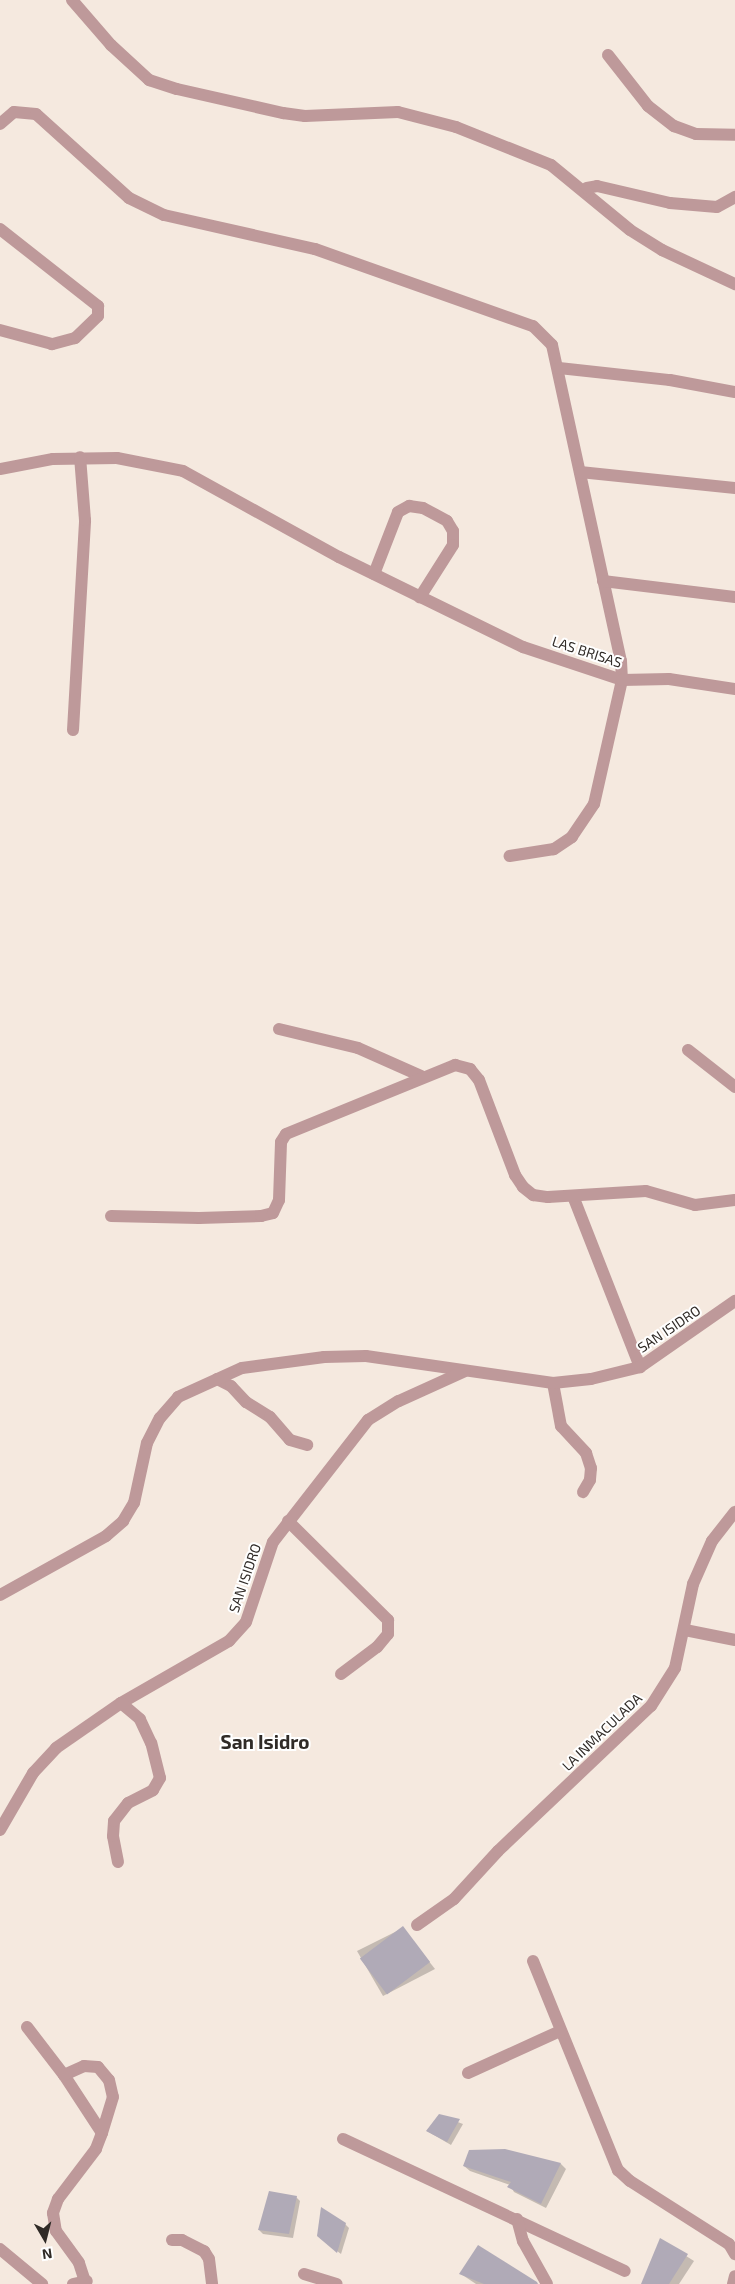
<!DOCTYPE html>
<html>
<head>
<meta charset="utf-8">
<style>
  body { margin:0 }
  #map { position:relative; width:735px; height:2284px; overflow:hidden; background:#f5e9df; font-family:"Exo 2",sans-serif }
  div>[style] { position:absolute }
  .shadow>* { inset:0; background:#0003 }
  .building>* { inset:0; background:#b0aab7; transform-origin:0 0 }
  .minor>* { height:12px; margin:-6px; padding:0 6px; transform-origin:6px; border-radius:6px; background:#be999a }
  span { translate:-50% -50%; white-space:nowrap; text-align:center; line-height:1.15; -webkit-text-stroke:4px #fff; paint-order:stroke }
  .street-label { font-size:14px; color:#302b27 }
  .district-label { font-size:19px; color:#302b27; font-weight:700 }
  .north { position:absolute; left:20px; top:2214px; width:50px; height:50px; -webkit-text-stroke:4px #fff; paint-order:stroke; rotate:172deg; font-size:14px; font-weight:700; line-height:20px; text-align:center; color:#302b27 }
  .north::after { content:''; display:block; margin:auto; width:18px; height:22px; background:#302b27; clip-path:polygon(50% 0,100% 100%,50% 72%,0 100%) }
</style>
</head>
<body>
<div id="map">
  <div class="shadow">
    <i style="clip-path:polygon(403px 1928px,435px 1969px,383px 1996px,357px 1951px)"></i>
    <i style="clip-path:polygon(439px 2115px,463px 2124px,451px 2145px,427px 2131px)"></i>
    <i style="clip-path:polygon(505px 2150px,561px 2164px,566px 2169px,546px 2208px,514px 2192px,510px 2185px,470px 2171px,464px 2166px)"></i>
    <i style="clip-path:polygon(296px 2197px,300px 2201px,293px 2238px,263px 2234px,259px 2230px)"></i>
    <i style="clip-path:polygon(345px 2224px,349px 2228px,341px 2254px,320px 2238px)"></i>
    <i style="clip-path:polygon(661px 2240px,694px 2261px,679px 2284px,642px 2284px)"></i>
    <i style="clip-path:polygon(461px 2274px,535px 2284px,476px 2284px)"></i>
  </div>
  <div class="building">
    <i style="left:403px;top:1926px;width:45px;height:54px;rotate:53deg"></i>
    <i style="clip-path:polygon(439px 2114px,460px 2119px,447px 2142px,426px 2131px)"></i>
    <i style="clip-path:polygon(505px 2149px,561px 2163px,541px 2204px,507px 2187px,511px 2182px,463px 2166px,469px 2150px)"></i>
    <i style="clip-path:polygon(269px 2191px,297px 2196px,289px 2234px,258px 2230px)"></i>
    <i style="clip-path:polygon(321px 2207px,346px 2223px,337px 2253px,317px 2236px)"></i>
    <i style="clip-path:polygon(660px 2238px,688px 2254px,669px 2284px,641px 2284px)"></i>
    <i style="clip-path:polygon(478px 2245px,537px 2282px,538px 2284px,484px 2284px,459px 2274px)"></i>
  </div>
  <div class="minor">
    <i style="left:72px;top:0;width:60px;rotate:49.1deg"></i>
    <i style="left:111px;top:45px;width:52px;rotate:42.6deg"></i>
    <i style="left:149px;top:80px;width:29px;rotate:18deg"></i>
    <i style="left:177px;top:89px;width:109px;rotate:12.8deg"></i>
    <i style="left:283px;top:113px;width:22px;rotate:8deg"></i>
    <i style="left:305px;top:116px;width:93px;rotate:-2.5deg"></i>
    <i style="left:398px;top:112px;width:60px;rotate:14.5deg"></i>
    <i style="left:456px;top:127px;width:102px;rotate:21.8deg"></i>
    <i style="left:551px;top:165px;width:102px;rotate:39.4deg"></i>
    <i style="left:630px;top:230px;width:38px;rotate:32deg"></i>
    <i style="left:662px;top:250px;width:81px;rotate:25deg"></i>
    <i style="left:608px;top:55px;width:65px;rotate:51.9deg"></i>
    <i style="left:648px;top:106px;width:33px;rotate:38deg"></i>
    <i style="left:674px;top:126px;width:23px;rotate:20deg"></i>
    <i style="left:696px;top:134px;width:39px;rotate:1deg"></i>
    <i style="left:0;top:124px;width:18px;rotate:-41deg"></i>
    <i style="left:14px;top:112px;width:22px;rotate:5deg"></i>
    <i style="left:36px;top:114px;width:125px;rotate:42.1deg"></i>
    <i style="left:129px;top:198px;width:39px;rotate:26deg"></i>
    <i style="left:164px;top:215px;width:155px;rotate:12.7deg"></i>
    <i style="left:315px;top:249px;width:231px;rotate:19.5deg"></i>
    <i style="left:533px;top:326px;width:27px;rotate:45deg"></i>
    <i style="left:552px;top:345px;width:323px;rotate:77.7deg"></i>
    <i style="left:621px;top:661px;width:19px;rotate:87deg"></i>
    <i style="left:622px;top:680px;width:127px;rotate:102.7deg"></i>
    <i style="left:594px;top:804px;width:40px;rotate:124deg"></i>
    <i style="left:572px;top:837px;width:22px;rotate:146deg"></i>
    <i style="left:554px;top:849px;width:45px;rotate:171deg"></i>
    <i style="left:585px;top:192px;width:4px;rotate:-63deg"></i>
    <i style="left:587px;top:188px;width:10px;rotate:-11deg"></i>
    <i style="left:597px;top:186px;width:75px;rotate:13.1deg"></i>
    <i style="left:670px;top:203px;width:47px;rotate:4.9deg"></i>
    <i style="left:717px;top:207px;width:21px;rotate:-29deg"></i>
    <i style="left:0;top:229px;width:125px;rotate:38.2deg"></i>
    <i style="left:98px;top:306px;width:10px;rotate:90deg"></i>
    <i style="left:98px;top:316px;width:32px;rotate:136deg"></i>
    <i style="left:75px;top:338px;width:24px;rotate:165deg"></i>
    <i style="left:52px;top:344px;width:54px;rotate:-164.9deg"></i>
    <i style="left:559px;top:368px;width:112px;rotate:6.2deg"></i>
    <i style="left:670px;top:380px;width:66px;rotate:10.5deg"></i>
    <i style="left:0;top:469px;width:54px;rotate:-10.7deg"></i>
    <i style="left:53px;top:459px;width:64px;rotate:-0.9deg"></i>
    <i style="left:117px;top:458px;width:67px;rotate:11.1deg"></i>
    <i style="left:183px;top:471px;width:178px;rotate:28.9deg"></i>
    <i style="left:339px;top:557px;width:205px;rotate:26.1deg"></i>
    <i style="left:523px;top:647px;width:104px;rotate:18.4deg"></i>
    <i style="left:622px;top:680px;width:47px;rotate:-1.2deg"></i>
    <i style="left:669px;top:679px;width:67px;rotate:8.6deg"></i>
    <i style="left:580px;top:472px;width:156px;rotate:5.9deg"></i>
    <i style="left:374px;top:574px;width:66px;rotate:-68.8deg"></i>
    <i style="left:398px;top:512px;width:13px;rotate:-29deg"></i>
    <i style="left:409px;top:506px;width:14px;rotate:8deg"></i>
    <i style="left:423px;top:508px;width:27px;rotate:28deg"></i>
    <i style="left:447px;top:521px;width:12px;rotate:59deg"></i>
    <i style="left:453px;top:531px;width:14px;rotate:90deg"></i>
    <i style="left:453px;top:545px;width:62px;rotate:122.4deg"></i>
    <i style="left:603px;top:581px;width:133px;rotate:6.9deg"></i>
    <i style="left:73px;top:730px;width:210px;rotate:-86.7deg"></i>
    <i style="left:85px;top:520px;width:63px;rotate:-94.5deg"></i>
    <i style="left:279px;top:1029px;width:81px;rotate:13.5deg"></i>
    <i style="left:358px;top:1048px;width:69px;rotate:24deg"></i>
    <i style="left:688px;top:1050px;width:60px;rotate:38.2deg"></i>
    <i style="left:573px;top:1196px;width:184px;rotate:68.6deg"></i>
    <i style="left:111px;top:1216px;width:88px;rotate:1.3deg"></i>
    <i style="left:199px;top:1218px;width:62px;rotate:-1.8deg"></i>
    <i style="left:261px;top:1216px;width:12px;rotate:-14deg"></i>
    <i style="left:273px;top:1213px;width:14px;rotate:-65deg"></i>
    <i style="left:279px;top:1200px;width:58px;rotate:-88deg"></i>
    <i style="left:281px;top:1142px;width:9px;rotate:-58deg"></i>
    <i style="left:286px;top:1134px;width:183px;rotate:-22.2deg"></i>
    <i style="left:455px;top:1065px;width:16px;rotate:15deg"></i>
    <i style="left:470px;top:1069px;width:14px;rotate:51deg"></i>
    <i style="left:479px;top:1080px;width:102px;rotate:69.2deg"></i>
    <i style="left:515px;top:1175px;width:14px;rotate:56deg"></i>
    <i style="left:523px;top:1187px;width:13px;rotate:39deg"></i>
    <i style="left:533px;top:1195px;width:15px;rotate:8deg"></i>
    <i style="left:548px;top:1197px;width:98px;rotate:-3.5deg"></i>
    <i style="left:646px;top:1191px;width:51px;rotate:15.9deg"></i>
    <i style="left:695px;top:1205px;width:40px;rotate:-7.1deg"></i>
    <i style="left:217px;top:1379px;width:16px;rotate:27deg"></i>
    <i style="left:231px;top:1386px;width:22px;rotate:47deg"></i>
    <i style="left:246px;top:1402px;width:28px;rotate:32deg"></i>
    <i style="left:270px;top:1417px;width:30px;rotate:49deg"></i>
    <i style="left:290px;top:1440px;width:18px;rotate:16deg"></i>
    <i style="left:553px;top:1383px;width:44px;rotate:79.5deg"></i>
    <i style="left:561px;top:1426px;width:37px;rotate:47deg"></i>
    <i style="left:586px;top:1453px;width:16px;rotate:72deg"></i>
    <i style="left:591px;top:1468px;width:12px;rotate:95deg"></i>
    <i style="left:590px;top:1480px;width:14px;rotate:120deg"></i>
    <i style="left:288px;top:1521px;width:141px;rotate:44.7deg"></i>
    <i style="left:388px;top:1620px;width:14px;rotate:90deg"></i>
    <i style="left:388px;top:1634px;width:17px;rotate:130deg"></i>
    <i style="left:377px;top:1647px;width:45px;rotate:143.1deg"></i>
    <i style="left:0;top:1595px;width:121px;rotate:-29.1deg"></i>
    <i style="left:106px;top:1536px;width:23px;rotate:-41deg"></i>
    <i style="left:123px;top:1521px;width:21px;rotate:-59deg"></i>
    <i style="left:134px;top:1503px;width:61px;rotate:-77.8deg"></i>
    <i style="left:147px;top:1443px;width:28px;rotate:-63deg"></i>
    <i style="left:160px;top:1418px;width:28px;rotate:-49deg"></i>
    <i style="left:178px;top:1397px;width:70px;rotate:-24.4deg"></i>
    <i style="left:242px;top:1368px;width:83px;rotate:-7.6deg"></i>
    <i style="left:324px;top:1357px;width:42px;rotate:-1.4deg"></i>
    <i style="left:366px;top:1356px;width:189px;rotate:8.2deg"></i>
    <i style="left:553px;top:1383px;width:38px;rotate:-6deg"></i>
    <i style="left:591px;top:1379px;width:50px;rotate:-13.8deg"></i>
    <i style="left:640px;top:1367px;width:116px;rotate:-34.8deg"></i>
    <i style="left:685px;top:1630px;width:51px;rotate:11.3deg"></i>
    <i style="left:0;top:1830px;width:66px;rotate:-59.9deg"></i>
    <i style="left:33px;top:1773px;width:34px;rotate:-47deg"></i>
    <i style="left:56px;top:1748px;width:79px;rotate:-34.7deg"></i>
    <i style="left:121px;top:1703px;width:125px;rotate:-29.9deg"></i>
    <i style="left:229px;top:1641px;width:25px;rotate:-48deg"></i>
    <i style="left:246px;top:1622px;width:84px;rotate:-71.4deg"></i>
    <i style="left:273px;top:1542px;width:155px;rotate:-52.1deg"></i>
    <i style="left:368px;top:1420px;width:36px;rotate:-32deg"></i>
    <i style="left:399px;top:1401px;width:72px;rotate:-24.4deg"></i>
    <i style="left:118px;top:1862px;width:26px;rotate:-101deg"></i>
    <i style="left:113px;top:1836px;width:15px;rotate:-86deg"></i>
    <i style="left:114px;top:1821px;width:23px;rotate:-52deg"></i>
    <i style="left:128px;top:1803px;width:28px;rotate:-27deg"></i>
    <i style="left:153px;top:1790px;width:14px;rotate:-60deg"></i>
    <i style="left:160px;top:1778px;width:36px;rotate:-104deg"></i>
    <i style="left:151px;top:1743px;width:26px;rotate:-115deg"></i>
    <i style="left:140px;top:1719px;width:25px;rotate:-140deg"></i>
    <i style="left:417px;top:1925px;width:45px;rotate:-35.1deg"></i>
    <i style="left:454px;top:1899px;width:65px;rotate:-47.5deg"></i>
    <i style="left:498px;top:1851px;width:211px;rotate:-43.5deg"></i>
    <i style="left:651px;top:1706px;width:45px;rotate:-57.7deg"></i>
    <i style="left:675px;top:1668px;width:86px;rotate:-77.9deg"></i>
    <i style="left:693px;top:1584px;width:47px;rotate:-66.2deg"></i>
    <i style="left:712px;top:1541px;width:37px;rotate:-52deg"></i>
    <i style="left:533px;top:1961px;width:226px;rotate:67.9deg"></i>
    <i style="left:618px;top:2170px;width:16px;rotate:43deg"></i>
    <i style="left:630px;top:2181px;width:117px;rotate:32.5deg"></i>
    <i style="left:729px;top:2244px;width:12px;rotate:59deg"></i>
    <i style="left:27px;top:2027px;width:61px;rotate:52.4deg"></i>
    <i style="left:64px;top:2075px;width:69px;rotate:56.8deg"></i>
    <i style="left:102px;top:2133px;width:17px;rotate:111deg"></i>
    <i style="left:96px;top:2149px;width:63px;rotate:127.2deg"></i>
    <i style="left:58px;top:2199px;width:15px;rotate:110deg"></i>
    <i style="left:53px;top:2213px;width:18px;rotate:81deg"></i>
    <i style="left:56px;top:2231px;width:39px;rotate:54deg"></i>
    <i style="left:79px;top:2263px;width:22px;rotate:72deg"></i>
    <i style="left:468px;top:2073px;width:101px;rotate:-24.5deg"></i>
    <i style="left:64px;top:2075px;width:22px;rotate:-24deg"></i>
    <i style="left:84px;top:2066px;width:14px;rotate:4deg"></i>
    <i style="left:98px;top:2067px;width:17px;rotate:50deg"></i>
    <i style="left:109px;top:2080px;width:17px;rotate:77deg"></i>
    <i style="left:113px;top:2097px;width:38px;rotate:107deg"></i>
    <i style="left:343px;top:2139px;width:311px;rotate:25.1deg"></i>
    <i style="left:517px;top:2219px;width:23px;rotate:75deg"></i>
    <i style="left:523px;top:2241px;width:49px;rotate:60.8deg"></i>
    <i style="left:172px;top:2240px;width:10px"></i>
    <i style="left:182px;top:2240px;width:25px;rotate:27deg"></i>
    <i style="left:204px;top:2251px;width:9px;rotate:58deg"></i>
    <i style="left:209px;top:2259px;width:25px;rotate:83deg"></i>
    <i style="left:0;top:2249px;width:55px;rotate:39.8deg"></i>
    <i style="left:304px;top:2274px;width:34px;rotate:17deg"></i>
    <i style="left:73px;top:2284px;width:14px;rotate:-12deg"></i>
    <i style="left:733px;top:2284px;width:8px;rotate:-76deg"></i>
  </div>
  <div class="street-label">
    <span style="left:587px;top:652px;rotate:18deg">LAS BRISAS</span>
    <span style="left:669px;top:1329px;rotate:-34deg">SAN ISIDRO</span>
    <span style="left:245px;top:1578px;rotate:-71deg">SAN ISIDRO</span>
    <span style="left:602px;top:1732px;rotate:-44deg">LA INMACULADA</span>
  </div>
  <div class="district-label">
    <span style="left:265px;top:1742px">San Isidro</span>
  </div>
  <div class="north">N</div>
</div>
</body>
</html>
